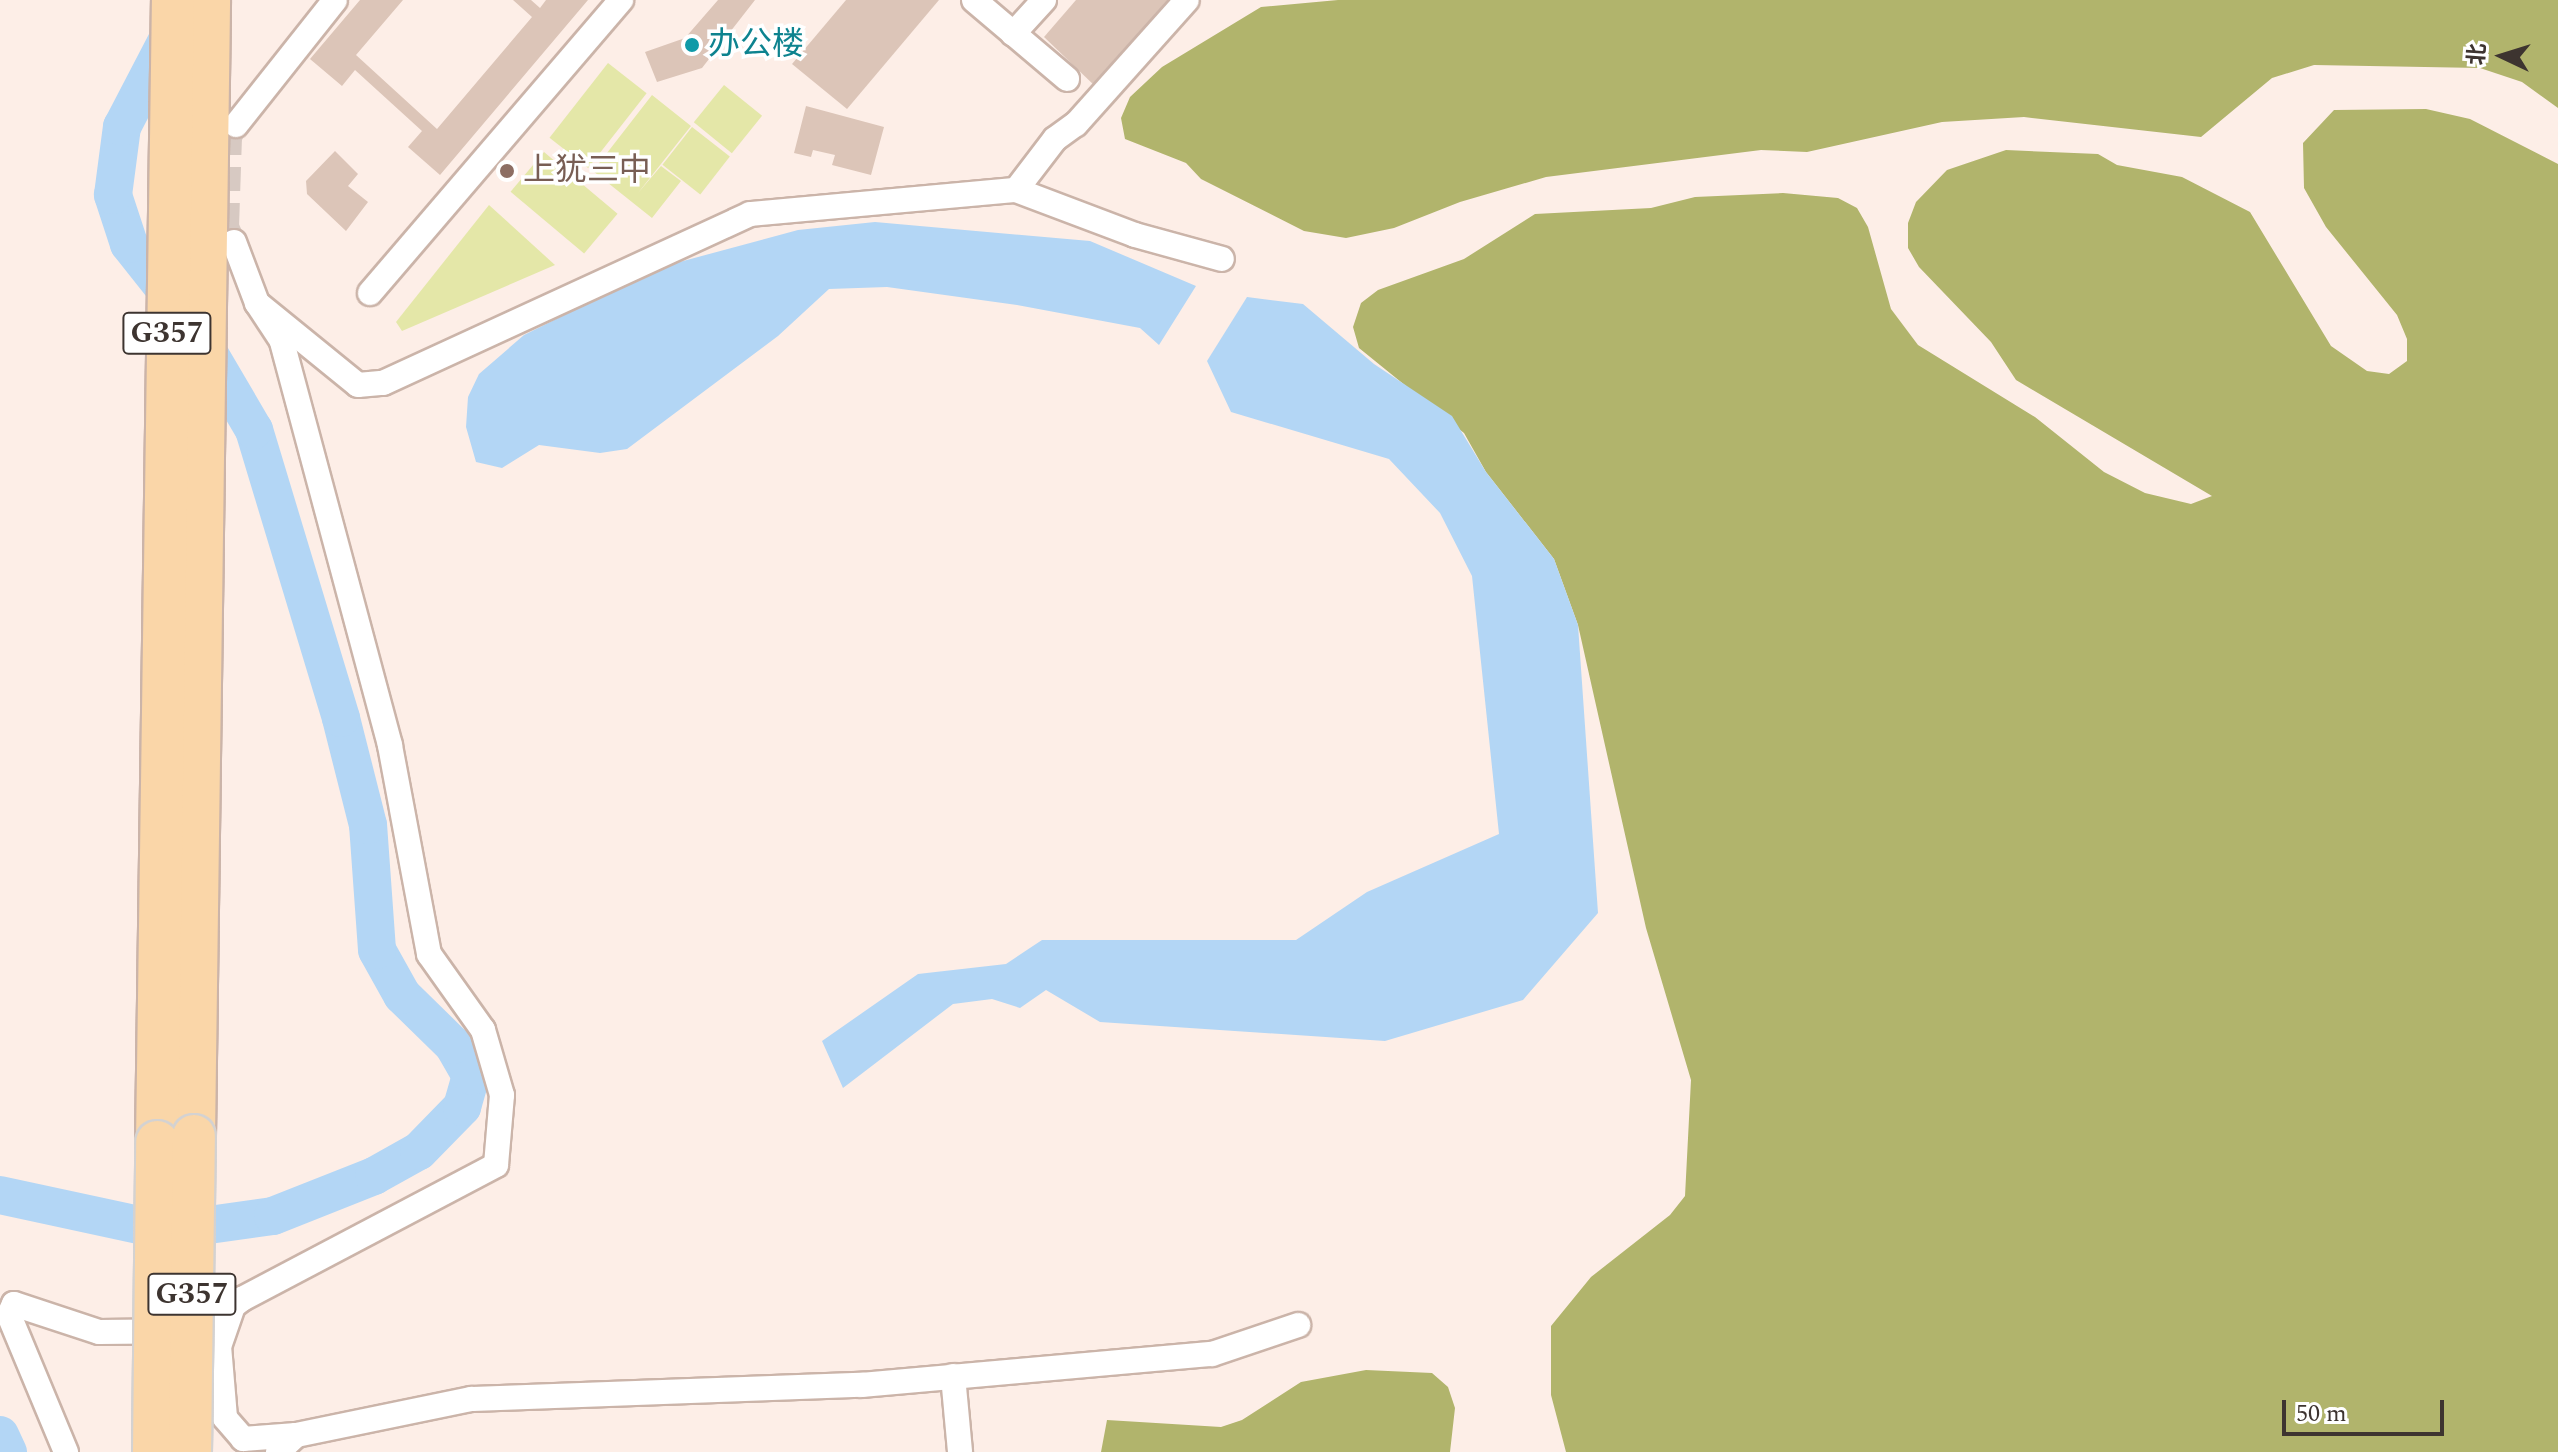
<!DOCTYPE html>
<html>
<head>
<meta charset="utf-8">
<style>
  body { margin:0 }
  #map { position:relative; width:2558px; height:1452px; overflow:hidden; background:#fdeee7; font-family:Spectral,"Noto Sans SC",serif }
  div>[style] { position:absolute }
  .green>* { inset:0; background:#e4e7a8; transform-origin:0 0 }
  .forest>* { inset:0; background:#b1b46c }
  .water>* { inset:0; background:#b3d6f5 }
  .river>* { height:38px; margin:-19px; padding:0 19px; transform-origin:19px; border-radius:19px; background:#b3d6f5 }
  .building>* { inset:0; background:#dcc5b8 }
  .minor-tunnel>* { height:24px; margin-top:-12px; transform-origin:0; background:repeating-linear-gradient(90deg,#d7c9c2 0 24px,transparent 0 36px) }
  .roads { filter:drop-shadow(2px 0 #cbb4a9) drop-shadow(-2px 0 #cbb4a9) drop-shadow(0 2px #cbb4a9) drop-shadow(0 -2px #cbb4a9) }
  .minor>* { height:24px; margin:-12px; padding:0 12px; transform-origin:12px; border-radius:12px; background:#fff }
  .trunk>* { height:42px; margin:-21px; padding:0 21px; transform-origin:21px; border-radius:21px; background:#fad6a8 }
  .bridges { filter:drop-shadow(2px 0 #d4d2d1) drop-shadow(-2px 0 #d4d2d1) drop-shadow(0 2px #d4d2d1) drop-shadow(0 -2px #d4d2d1) }
  .trunk-bridge>* { height:42px; margin:-21px; padding:0 21px; transform-origin:21px; border-radius:21px; background:#fad6a8 }
  .dots>* { width:22px; height:22px; translate:-50% -50%; box-sizing:border-box; border:4px solid #fff; border-radius:50% }
  span { translate:-50% -50%; white-space:nowrap; text-align:center; line-height:1.15; -webkit-text-stroke:7px #fff; paint-order:stroke }
  .shield-label span { padding:2px 6px; background:#fff; border:2px solid; border-radius:6px; -webkit-text-stroke-width:0 }
  .shield-label { font-size:30px; color:#3d3430; font-weight:700 }
  .culture-label { font-size:32px; color:#0d838f }
  .left { translate:0 -50%; text-align:left }
  .education-label { font-size:32px; color:#785e54 }
  .north { position:absolute; left:2462px; top:16px; width:80px; height:80px; -webkit-text-stroke:6px #fff; paint-order:stroke; rotate:274deg; font-size:22px; font-weight:700; line-height:32px; text-align:center; color:#3d3430 }
  .north::after { content:''; display:block; margin:auto; width:28px; height:36px; background:#3d3430; clip-path:polygon(50% 0,100% 100%,50% 72%,0 100%) }
  .scale { position:absolute; left:2282px; top:1400px; width:162px; height:36px; box-sizing:border-box; border:4px solid #3d3430; border-top:0; padding-left:10px; font-size:24px; line-height:28px; white-space:nowrap; color:#3d3430; -webkit-text-stroke:6px #fff; paint-order:stroke }
</style>
</head>
<body>
<div id="map">
  <div class="green">
    <i style="left:608px;top:63px;width:49px;height:95px;rotate:38deg"></i>
    <i style="left:724px;top:85px;width:49px;height:48px;rotate:39deg"></i>
    <i style="clip-path:polygon(652px 95px,691px 126px,638px 193px,661px 166px,681px 181px,652px 218px,593px 171px)"></i>
    <i style="left:692px;top:127px;width:48px;height:48px;rotate:38deg"></i>
    <i style="left:544px;top:152px;width:96px;height:52px;rotate:40deg"></i>
    <i style="clip-path:polygon(489px 205px,555px 265px,402px 331px,396px 322px)"></i>
  </div>
  <div class="forest">
    <i style="clip-path:polygon(1338px 0,2558px 0,2558px 108px,2522px 82px,2480px 68px,2314px 65px,2272px 78px,2201px 137px,2024px 117px,1942px 122px,1807px 152px,1761px 150px,1546px 177px,1460px 202px,1394px 228px,1346px 238px,1304px 231px,1201px 179px,1186px 163px,1125px 139px,1121px 118px,1130px 97px,1162px 67px,1261px 7px)"></i>
    <i style="clip-path:polygon(2426px 109px,2470px 119px,2558px 164px,2558px 1452px,1566px 1452px,1551px 1395px,1551px 1326px,1591px 1277px,1670px 1215px,1685px 1196px,1691px 1080px,1646px 928px,1578px 625px,1554px 559px,1486px 472px,1464px 433px,1359px 348px,1353px 327px,1361px 303px,1378px 290px,1464px 259px,1535px 214px,1651px 208px,1695px 197px,1783px 193px,1838px 198px,1857px 208px,1868px 227px,1891px 309px,1918px 345px,2035px 417px,2104px 472px,2145px 493px,2191px 504px,2212px 496px,2016px 380px,1991px 342px,1919px 267px,1908px 248px,1908px 223px,1916px 202px,1947px 170px,2006px 150px,2098px 154px,2117px 165px,2182px 177px,2250px 212px,2331px 346px,2367px 371px,2389px 374px,2407px 361px,2407px 339px,2397px 315px,2326px 227px,2304px 188px,2303px 143px,2334px 110px)"></i>
    <i style="clip-path:polygon(1366px 1370px,1432px 1373px,1448px 1387px,1455px 1408px,1450px 1452px,1101px 1452px,1107px 1420px,1221px 1427px,1242px 1420px,1301px 1382px)"></i>
  </div>
  <div class="water">
    <i style="clip-path:polygon(875px 222px,1090px 241px,1196px 286px,1159px 345px,1140px 328px,1017px 305px,887px 287px,829px 289px,778px 336px,627px 449px,600px 453px,539px 445px,502px 468px,476px 462px,466px 427px,468px 397px,479px 374px,524px 335px,661px 267px,798px 230px)"></i>
    <i style="clip-path:polygon(1247px 297px,1303px 304px,1374px 364px,1452px 416px,1486px 472px,1554px 559px,1578px 625px,1598px 913px,1523px 1000px,1385px 1041px,1100px 1022px,1046px 990px,1020px 1008px,992px 999px,953px 1004px,843px 1088px,822px 1041px,918px 974px,1006px 964px,1042px 940px,1296px 940px,1367px 892px,1499px 834px,1472px 576px,1440px 513px,1389px 459px,1231px 412px,1207px 361px)"></i>
  </div>
  <div class="river">
    <i style="left:0;top:1195px;width:170px;rotate:12.2deg"></i>
    <i style="left:166px;top:1231px;width:108px;rotate:-8deg"></i>
    <i style="left:273px;top:1216px;width:109px;rotate:-21.6deg"></i>
    <i style="left:374px;top:1176px;width:51px;rotate:-29.1deg"></i>
    <i style="left:419px;top:1151px;width:62px;rotate:-45.7deg"></i>
    <i style="left:462px;top:1107px;width:32px;rotate:-74deg"></i>
    <i style="left:471px;top:1076px;width:36px;rotate:-120deg"></i>
    <i style="left:453px;top:1045px;width:71px;rotate:-135.6deg"></i>
    <i style="left:402px;top:995px;width:51px;rotate:-119.1deg"></i>
    <i style="left:377px;top:950px;width:125px;rotate:-94.1deg"></i>
    <i style="left:368px;top:825px;width:110px;rotate:-104.2deg"></i>
    <i style="left:341px;top:718px;width:301px;rotate:-106.8deg"></i>
    <i style="left:254px;top:430px;width:126px;rotate:-120.4deg"></i>
    <i style="left:190px;top:321px;width:98px;rotate:-128.4deg"></i>
    <i style="left:129px;top:244px;width:52px;rotate:-108.1deg"></i>
    <i style="left:113px;top:195px;width:69px;rotate:-82.5deg"></i>
    <i style="left:122px;top:127px;width:113px;rotate:-62.5deg"></i>
    <i style="left:0;top:1435px;width:19px;rotate:65deg"></i>
  </div>
  <div class="building">
    <i style="clip-path:polygon(360px 0,403px 0,356px 55px,437px 129px,532px 17px,513px 0,531px 0,540px 8px,546px 0,588px 0,440px 175px,408px 147px,422px 131px,355px 70px,342px 86px,310px 59px)"></i>
    <i style="clip-path:polygon(718px 0,755px 0,702px 68px,657px 82px,645px 52px,685px 38px)"></i>
    <i style="clip-path:polygon(846px 0,939px 0,847px 109px,792px 64px)"></i>
    <i style="clip-path:polygon(1076px 0,1175px 0,1097px 88px,1044px 37px)"></i>
    <i style="clip-path:polygon(806px 106px,884px 127px,871px 175px,832px 165px,835px 155px,813px 150px,811px 157px,794px 153px)"></i>
    <i style="clip-path:polygon(335px 151px,358px 174px,348px 186px,368px 202px,346px 231px,307px 194px,306px 181px)"></i>
  </div>
  <div class="minor-tunnel">
    <i style="left:234px;top:242px;width:17px;rotate:-115deg"></i>
    <i style="left:227px;top:227px;width:90px;rotate:-88.1deg"></i>
    <i style="left:230px;top:137px;width:13px;rotate:-63deg"></i>
  </div>
  <div class="roads">
    <div class="minor">
      <i style="left:974px;top:0;width:122px;rotate:40.3deg"></i>
      <i style="left:1013px;top:34px;width:46px;rotate:-47.6deg"></i>
      <i style="left:236px;top:125px;width:159px;rotate:-51.6deg"></i>
      <i style="left:1016px;top:190px;width:127px;rotate:20.7deg"></i>
      <i style="left:1135px;top:235px;width:90px;rotate:15.4deg"></i>
      <i style="left:234px;top:242px;width:65px;rotate:69.3deg"></i>
      <i style="left:257px;top:303px;width:130px;rotate:39.1deg"></i>
      <i style="left:358px;top:385px;width:25px;rotate:-5deg"></i>
      <i style="left:383px;top:383px;width:404px;rotate:-24.7deg"></i>
      <i style="left:750px;top:214px;width:267px;rotate:-5.2deg"></i>
      <i style="left:1016px;top:190px;width:64px;rotate:-52.6deg"></i>
      <i style="left:1055px;top:139px;width:26px;rotate:-36deg"></i>
      <i style="left:1076px;top:124px;width:166px;rotate:-48.2deg"></i>
      <i style="left:370px;top:293px;width:386px;rotate:-49.4deg"></i>
      <i style="left:232px;top:1309px;width:39px;rotate:109deg"></i>
      <i style="left:219px;top:1346px;width:72px;rotate:85.2deg"></i>
      <i style="left:225px;top:1418px;width:28px;rotate:49deg"></i>
      <i style="left:243px;top:1439px;width:53px;rotate:-4.3deg"></i>
      <i style="left:953px;top:1376px;width:76px;rotate:84.7deg"></i>
      <i style="left:66px;top:1452px;width:148px;rotate:-112.6deg"></i>
      <i style="left:9px;top:1315px;width:12px;rotate:-66deg"></i>
      <i style="left:14px;top:1304px;width:89px;rotate:18.2deg"></i>
      <i style="left:99px;top:1332px;width:101px;rotate:-0.6deg"></i>
      <i style="left:200px;top:1331px;width:53px;rotate:-37.3deg"></i>
      <i style="left:242px;top:1299px;width:287px;rotate:-27.8deg"></i>
      <i style="left:496px;top:1165px;width:70px;rotate:-85.1deg"></i>
      <i style="left:502px;top:1095px;width:68px;rotate:-106.3deg"></i>
      <i style="left:483px;top:1030px;width:93px;rotate:-125.4deg"></i>
      <i style="left:429px;top:954px;width:213px;rotate:-100.6deg"></i>
      <i style="left:390px;top:745px;width:418px;rotate:-105deg"></i>
      <i style="left:282px;top:341px;width:45px;rotate:-123.3deg"></i>
      <i style="left:278px;top:1452px;width:25px;rotate:-43deg"></i>
      <i style="left:296px;top:1435px;width:179px;rotate:-11.6deg"></i>
      <i style="left:471px;top:1399px;width:391px;rotate:-2.1deg"></i>
      <i style="left:862px;top:1385px;width:351px;rotate:-5.1deg"></i>
      <i style="left:1212px;top:1354px;width:91px;rotate:-18.6deg"></i>
    </div>
    <div class="trunk">
      <i style="left:194px;top:1136px;width:1136px;rotate:-89.24deg"></i>
      <i style="left:157px;top:1142px;width:1142px;rotate:-89.2deg"></i>
    </div>
  </div>
  <div class="bridges">
    <div class="trunk-bridge">
      <i style="left:154px;top:1452px;width:310px;rotate:-89.4deg"></i>
      <i style="left:190px;top:1452px;width:316px;rotate:-89.3deg"></i>
    </div>
  </div>
  <div class="dots">
    <i style="left:692px;top:45px;background:#0f9aa8"></i>
    <i style="left:507px;top:171px;background:#8d6e63"></i>
  </div>
  <div class="shield-label">
    <span style="left:167px;top:333px">G357</span>
    <span style="left:192px;top:1294px">G357</span>
  </div>
  <div class="culture-label">
    <span class="left" style="left:708px;top:45px">办公楼</span>
  </div>
  <div class="education-label">
    <span class="left" style="left:523px;top:171px">上犹三中</span>
  </div>
  <div class="north">北</div>
  <div class="scale">50 m</div>
</div>
</body>
</html>
